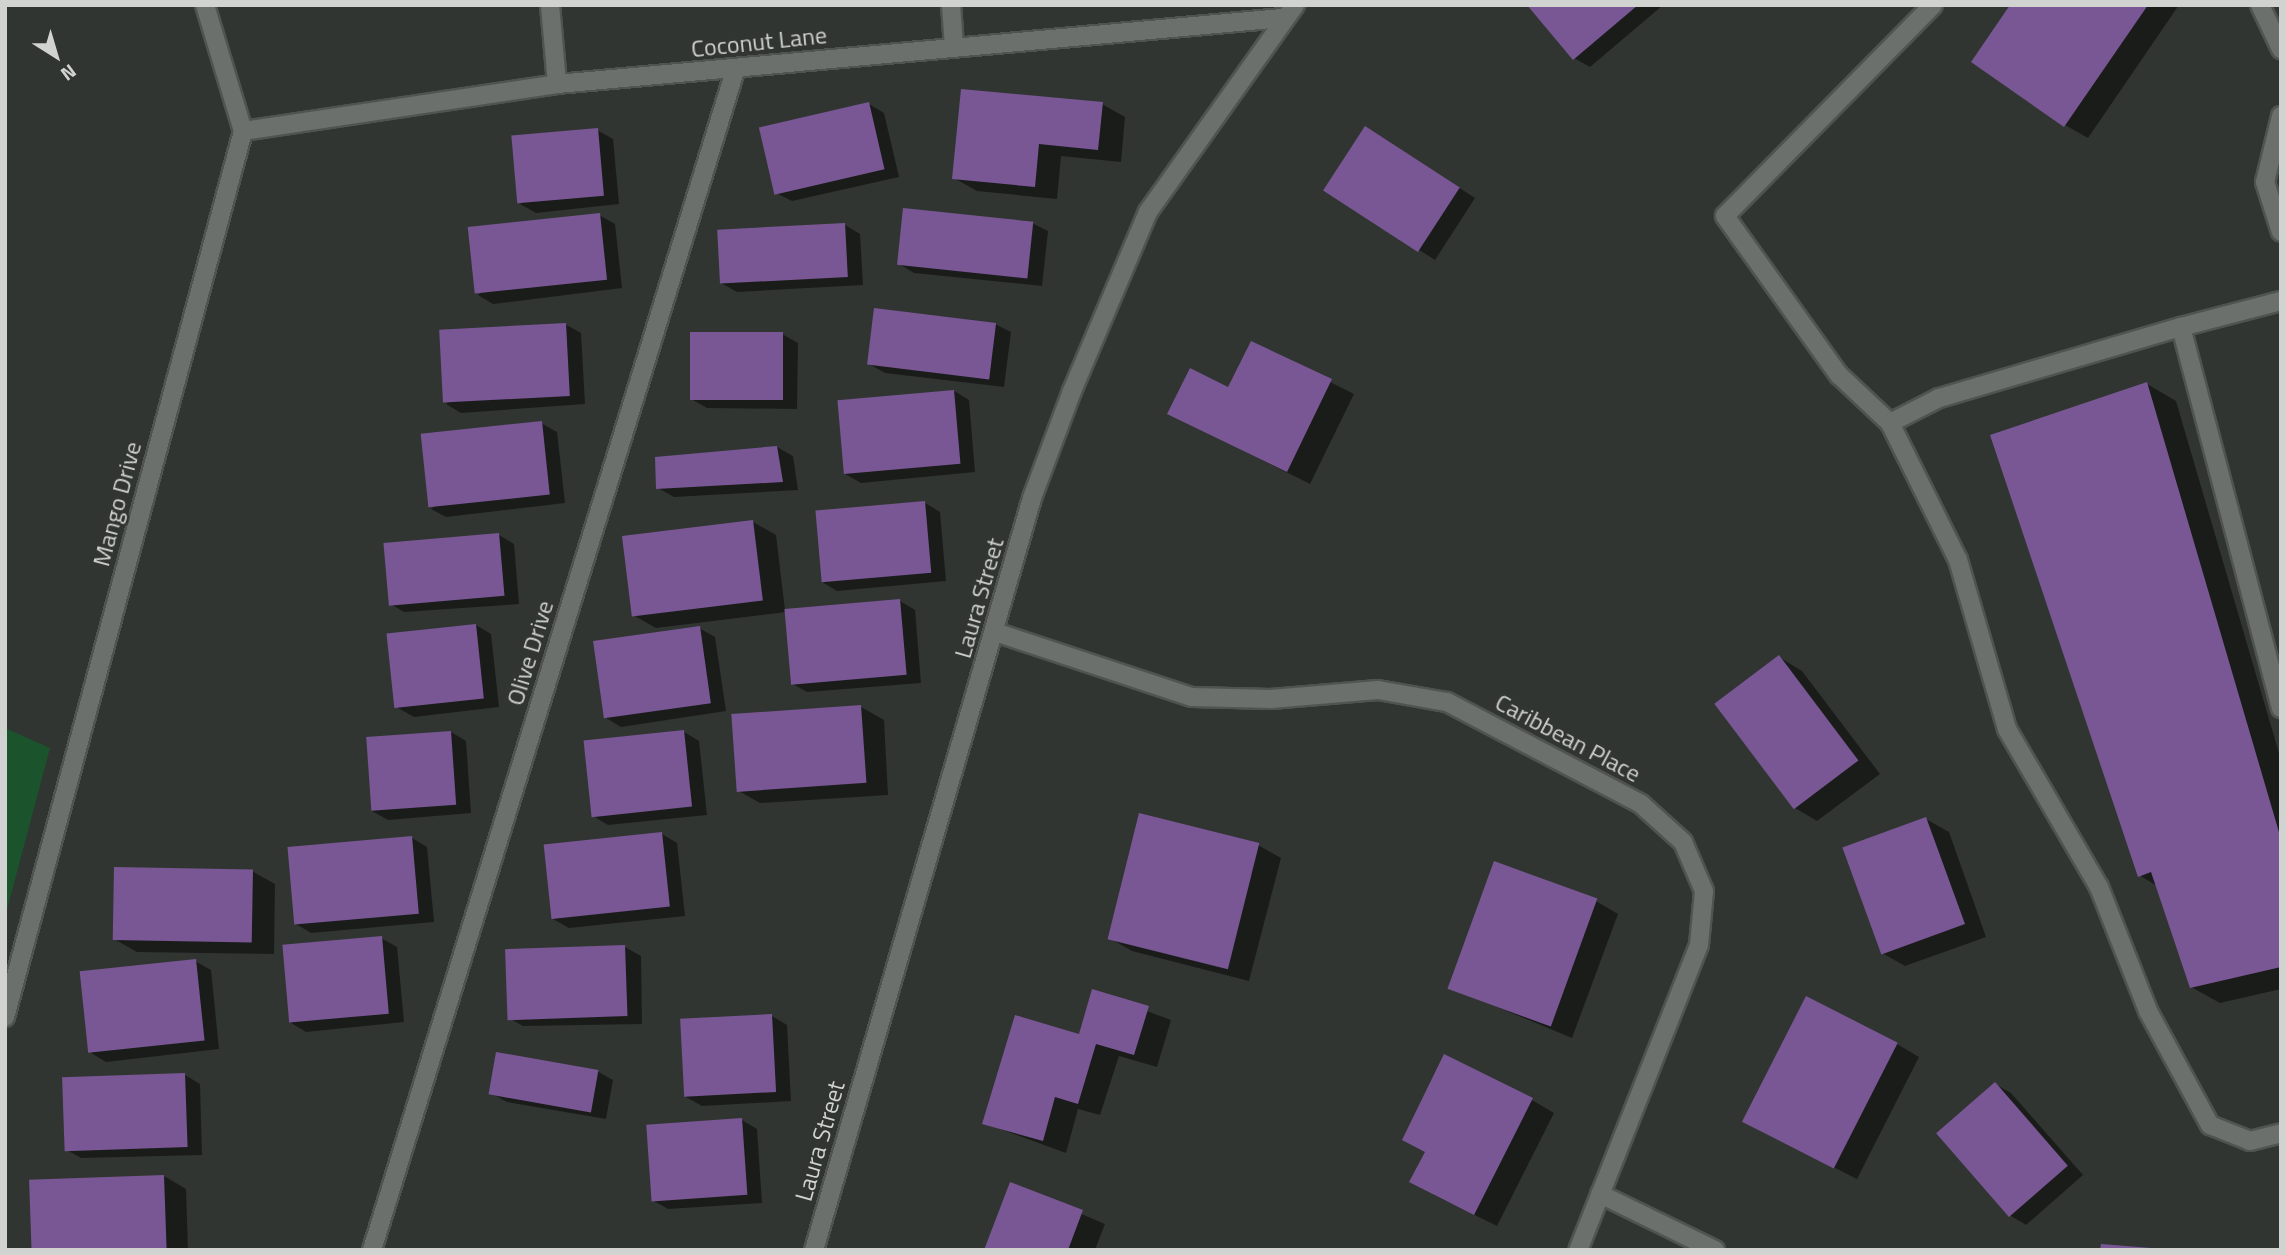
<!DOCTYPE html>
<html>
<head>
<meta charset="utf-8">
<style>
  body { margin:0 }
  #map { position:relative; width:2286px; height:1255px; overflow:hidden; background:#313532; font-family:"Titillium Web",sans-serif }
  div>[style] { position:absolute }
  .green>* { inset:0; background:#1b542c }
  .shadow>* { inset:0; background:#0007 }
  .building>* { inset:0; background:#795795; transform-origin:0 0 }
  .roads { filter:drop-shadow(2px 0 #505451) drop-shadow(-2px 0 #505451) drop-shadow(0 2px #505451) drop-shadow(0 -2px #505451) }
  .lane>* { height:18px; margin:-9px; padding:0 9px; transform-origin:9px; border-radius:9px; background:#6b706c }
  .street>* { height:18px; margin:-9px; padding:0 9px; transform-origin:9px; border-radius:9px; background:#6b706c }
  span { translate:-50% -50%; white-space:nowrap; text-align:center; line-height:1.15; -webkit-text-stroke:5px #313532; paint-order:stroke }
  .street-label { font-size:24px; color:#d0d3d0 }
  .frame { position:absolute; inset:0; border:7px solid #d0d3d0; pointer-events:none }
  .north { position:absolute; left:21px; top:21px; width:70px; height:70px; -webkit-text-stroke:5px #313532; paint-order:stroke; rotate:143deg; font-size:19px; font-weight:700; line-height:28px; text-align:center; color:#d0d3d0 }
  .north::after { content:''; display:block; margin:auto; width:24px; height:32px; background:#d0d3d0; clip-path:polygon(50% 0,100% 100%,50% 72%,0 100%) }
</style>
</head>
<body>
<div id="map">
  <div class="green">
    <i style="clip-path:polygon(5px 728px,50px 748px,5px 917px)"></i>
  </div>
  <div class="shadow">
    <i style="clip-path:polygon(1530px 5px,1662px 5px,1662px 6px,1590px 67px,1574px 58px)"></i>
    <i style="clip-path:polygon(2012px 5px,2179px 5px,2088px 138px,2065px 125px)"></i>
    <i style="clip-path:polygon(869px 104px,884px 113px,899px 177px,792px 201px,776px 193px)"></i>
    <i style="clip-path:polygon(1102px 104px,1125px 117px,1121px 162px,1061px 156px,1057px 199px,977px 191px,954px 178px)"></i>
    <i style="clip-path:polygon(597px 130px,613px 139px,619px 204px,536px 213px,520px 204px)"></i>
    <i style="clip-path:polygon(1381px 137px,1475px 198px,1435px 260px,1325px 190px)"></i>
    <i style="clip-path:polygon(599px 215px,615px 224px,622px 288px,493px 304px,478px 295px)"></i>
    <i style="clip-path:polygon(1032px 223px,1048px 231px,1042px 286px,914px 273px,899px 264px)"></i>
    <i style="clip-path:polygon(845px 225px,860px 234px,863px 285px,737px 292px,721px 283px)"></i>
    <i style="clip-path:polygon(565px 324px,581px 333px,585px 404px,461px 413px,446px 404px)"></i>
    <i style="clip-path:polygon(995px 324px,1011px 332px,1004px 387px,885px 373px,869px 364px)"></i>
    <i style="clip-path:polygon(782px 334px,798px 343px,797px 409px,707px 408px,691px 399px)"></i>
    <i style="clip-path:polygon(1252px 343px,1354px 394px,1310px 484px,1170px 414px,1229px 390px)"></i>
    <i style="clip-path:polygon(2147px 384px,2176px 401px,2281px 760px,2281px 989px,2220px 1003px,2191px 987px,2157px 886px,2139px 875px)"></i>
    <i style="clip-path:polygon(954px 391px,969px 400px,975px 472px,861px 483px,845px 474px)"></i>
    <i style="clip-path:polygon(541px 423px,557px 432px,565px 503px,446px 517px,431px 509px)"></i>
    <i style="clip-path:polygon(777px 447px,793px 456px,798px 490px,674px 497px,658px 488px)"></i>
    <i style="clip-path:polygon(925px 503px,940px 512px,946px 581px,837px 591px,822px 582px)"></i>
    <i style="clip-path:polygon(753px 522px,776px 535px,785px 610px,900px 601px,915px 610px,921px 683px,807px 692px,791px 683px,786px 612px,656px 628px,633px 615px)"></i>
    <i style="clip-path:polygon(499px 535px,514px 544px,519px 604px,404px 612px,389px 603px)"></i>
    <i style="clip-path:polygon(476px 625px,491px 634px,499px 707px,414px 717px,398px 708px)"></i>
    <i style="clip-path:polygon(699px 628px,715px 637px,726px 711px,621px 727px,606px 718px)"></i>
    <i style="clip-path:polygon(1779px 657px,1802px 671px,1880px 774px,1817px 821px,1795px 808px)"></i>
    <i style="clip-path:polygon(861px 707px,884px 720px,888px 795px,760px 803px,737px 790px)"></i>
    <i style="clip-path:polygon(451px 732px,466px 741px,471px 813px,388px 820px,372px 811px)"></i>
    <i style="clip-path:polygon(684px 732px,699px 741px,707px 815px,608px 825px,593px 816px)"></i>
    <i style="clip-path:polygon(1926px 819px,1949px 832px,1986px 937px,1905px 966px,1882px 953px)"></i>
    <i style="clip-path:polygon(662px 834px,677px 843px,685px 916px,569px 928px,553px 919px)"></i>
    <i style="clip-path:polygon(412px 838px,427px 847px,434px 922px,311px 933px,296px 924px)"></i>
    <i style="clip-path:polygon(1258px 845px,1281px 858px,1249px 981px,1132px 951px,1109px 938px)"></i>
    <i style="clip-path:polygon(252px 871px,275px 884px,274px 954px,137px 952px,114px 939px)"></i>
    <i style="clip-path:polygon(1596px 901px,1618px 914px,1572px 1038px,1449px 987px)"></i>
    <i style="clip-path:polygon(381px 938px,397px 947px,404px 1022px,306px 1032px,291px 1023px)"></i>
    <i style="clip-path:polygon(625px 947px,641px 956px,642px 1024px,523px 1026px,507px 1017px)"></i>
    <i style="clip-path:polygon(195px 961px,211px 970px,219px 1049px,106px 1062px,91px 1053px)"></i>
    <i style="clip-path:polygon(1093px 991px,1171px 1020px,1157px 1067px,1119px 1056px,1100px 1115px,1078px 1109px,1066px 1153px,984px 1123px,1080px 1037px)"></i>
    <i style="clip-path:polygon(772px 1016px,787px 1025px,791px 1101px,702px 1106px,686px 1097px)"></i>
    <i style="clip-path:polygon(1897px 1044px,1919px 1057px,1857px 1179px,1766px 1133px)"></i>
    <i style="clip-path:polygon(597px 1071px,613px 1080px,606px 1119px,507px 1102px,491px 1093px)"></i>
    <i style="clip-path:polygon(185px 1075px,200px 1084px,202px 1155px,81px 1158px,65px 1149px)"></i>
    <i style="clip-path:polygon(1995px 1084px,2011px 1093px,2083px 1175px,2026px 1225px,2011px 1216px)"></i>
    <i style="clip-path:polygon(1532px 1100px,1554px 1113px,1497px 1226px,1434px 1195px,1427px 1153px)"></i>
    <i style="clip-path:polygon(742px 1120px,757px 1129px,762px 1203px,668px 1209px,652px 1200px)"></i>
    <i style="clip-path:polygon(164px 1176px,186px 1189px,188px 1250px,33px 1250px)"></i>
    <i style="clip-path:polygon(1011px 1184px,1105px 1224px,1095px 1250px,986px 1250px)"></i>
  </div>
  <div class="building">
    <i style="clip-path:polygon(1527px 5px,1638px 5px,1573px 60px)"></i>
    <i style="clip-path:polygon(2010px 5px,2148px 5px,2064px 127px,1971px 62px)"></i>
    <i style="clip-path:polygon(961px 89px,1103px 102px,1098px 150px,1039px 144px,1035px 187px,952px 179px)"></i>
    <i style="left:869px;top:102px;width:69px;height:113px;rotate:77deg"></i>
    <i style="left:1365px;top:126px;width:113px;height:77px;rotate:33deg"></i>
    <i style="left:598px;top:128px;width:68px;height:87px;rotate:85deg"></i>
    <i style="left:903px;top:208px;width:131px;height:57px;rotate:6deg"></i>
    <i style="left:600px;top:213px;width:67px;height:133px;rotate:84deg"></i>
    <i style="left:845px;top:223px;width:54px;height:128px;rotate:87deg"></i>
    <i style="left:874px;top:308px;width:123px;height:57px;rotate:7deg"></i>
    <i style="left:566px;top:323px;width:73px;height:127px;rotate:87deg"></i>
    <i style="left:690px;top:332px;width:93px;height:68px"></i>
    <i style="clip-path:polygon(1251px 341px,1332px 379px,1287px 472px,1167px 414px,1190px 368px,1228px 387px)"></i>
    <i style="clip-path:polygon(2147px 382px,2281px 839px,2281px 967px,2190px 988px,2151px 872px,2138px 877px,1990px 435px)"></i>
    <i style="left:954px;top:390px;width:74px;height:117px;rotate:85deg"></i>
    <i style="left:542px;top:421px;width:74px;height:122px;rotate:84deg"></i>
    <i style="clip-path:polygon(777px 446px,783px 482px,656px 489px,655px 457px)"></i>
    <i style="left:925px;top:501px;width:72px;height:110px;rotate:85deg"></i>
    <i style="left:753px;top:520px;width:81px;height:132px;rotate:83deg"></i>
    <i style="left:499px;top:533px;width:63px;height:116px;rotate:85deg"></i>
    <i style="left:900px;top:599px;width:76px;height:116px;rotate:85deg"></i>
    <i style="left:476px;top:624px;width:75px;height:90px;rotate:84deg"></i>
    <i style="left:700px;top:626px;width:78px;height:108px;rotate:82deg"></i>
    <i style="left:1779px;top:655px;width:132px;height:81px;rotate:53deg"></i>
    <i style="left:861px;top:705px;width:78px;height:130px;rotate:86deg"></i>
    <i style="left:684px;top:730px;width:77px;height:101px;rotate:84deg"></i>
    <i style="left:451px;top:731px;width:74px;height:85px;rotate:86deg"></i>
    <i style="left:1139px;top:813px;width:124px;height:130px;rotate:14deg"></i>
    <i style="left:1926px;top:817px;width:114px;height:89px;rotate:70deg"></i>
    <i style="left:662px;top:832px;width:75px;height:119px;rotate:84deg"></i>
    <i style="left:412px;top:836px;width:78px;height:125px;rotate:85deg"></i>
    <i style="left:1494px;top:861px;width:110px;height:136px;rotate:20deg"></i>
    <i style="left:114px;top:867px;width:139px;height:73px;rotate:1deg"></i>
    <i style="left:382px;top:936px;width:78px;height:100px;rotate:85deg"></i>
    <i style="left:625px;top:945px;width:71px;height:120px;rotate:88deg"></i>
    <i style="left:196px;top:959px;width:82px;height:117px;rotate:84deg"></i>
    <i style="clip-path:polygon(1092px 989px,1149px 1006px,1134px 1055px,1096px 1044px,1078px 1104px,1055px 1097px,1043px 1141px,982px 1124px,1015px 1015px,1079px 1034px)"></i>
    <i style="left:1806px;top:996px;width:103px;height:141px;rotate:27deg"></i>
    <i style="left:772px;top:1014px;width:78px;height:92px;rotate:87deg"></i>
    <i style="left:496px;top:1052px;width:104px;height:43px;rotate:10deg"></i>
    <i style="clip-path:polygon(1444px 1054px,1533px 1098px,1474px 1215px,1409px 1182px,1425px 1152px,1402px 1140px)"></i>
    <i style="left:185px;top:1073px;width:74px;height:123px;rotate:88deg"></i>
    <i style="left:1995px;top:1082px;width:111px;height:78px;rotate:49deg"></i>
    <i style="left:742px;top:1118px;width:77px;height:96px;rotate:86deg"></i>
    <i style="left:164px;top:1175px;width:75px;height:135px;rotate:88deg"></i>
    <i style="clip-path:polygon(1010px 1182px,1083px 1210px,1068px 1250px,984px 1250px)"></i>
    <i style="clip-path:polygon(2101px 1244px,2151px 1248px,2151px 1250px,2100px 1250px)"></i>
  </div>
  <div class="roads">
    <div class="lane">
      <i style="left:1933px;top:5px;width:296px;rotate:134.6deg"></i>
      <i style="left:1725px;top:216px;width:196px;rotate:54.4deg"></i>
      <i style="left:1839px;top:375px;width:70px;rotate:43.3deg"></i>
      <i style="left:1890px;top:423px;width:55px;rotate:-27deg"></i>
      <i style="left:1939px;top:398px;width:252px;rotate:-16.4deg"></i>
      <i style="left:2181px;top:327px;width:394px;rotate:75.3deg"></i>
      <i style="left:2260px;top:5px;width:49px;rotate:64.5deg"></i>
      <i style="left:2281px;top:116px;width:68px;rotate:103.6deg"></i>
      <i style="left:2265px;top:182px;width:52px;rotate:72.3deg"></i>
      <i style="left:2181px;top:327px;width:103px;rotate:-14.6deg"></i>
      <i style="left:1890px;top:423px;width:153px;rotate:63.6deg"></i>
      <i style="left:1958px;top:560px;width:176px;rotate:73.8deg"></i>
      <i style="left:2007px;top:729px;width:183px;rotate:59.8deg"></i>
      <i style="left:2099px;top:887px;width:133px;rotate:68.4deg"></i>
      <i style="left:2148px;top:1011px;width:130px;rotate:61.5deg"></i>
      <i style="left:2210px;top:1125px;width:43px;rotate:21.8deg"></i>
      <i style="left:2250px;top:1141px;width:32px;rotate:-14deg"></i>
    </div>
    <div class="street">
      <i style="left:550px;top:5px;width:79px;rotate:84.9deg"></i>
      <i style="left:951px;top:5px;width:41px;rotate:85.8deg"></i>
      <i style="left:243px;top:131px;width:317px;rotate:-8.5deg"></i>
      <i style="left:557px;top:84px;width:728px;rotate:-5.2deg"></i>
      <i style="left:995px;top:632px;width:207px;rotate:18.3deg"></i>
      <i style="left:1192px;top:697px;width:79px;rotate:1.5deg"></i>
      <i style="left:1271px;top:699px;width:107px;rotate:-4.8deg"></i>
      <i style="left:1378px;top:690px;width:70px;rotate:9.9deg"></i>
      <i style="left:1447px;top:702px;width:219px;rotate:27.7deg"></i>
      <i style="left:1641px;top:804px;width:57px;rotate:42.1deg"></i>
      <i style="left:1683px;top:842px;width:53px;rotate:66.8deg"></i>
      <i style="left:1704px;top:891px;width:54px;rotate:95.3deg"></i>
      <i style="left:1699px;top:945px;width:328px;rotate:111.6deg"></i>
      <i style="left:5px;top:1017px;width:917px;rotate:-74.96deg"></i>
      <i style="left:243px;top:131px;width:132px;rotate:-106.8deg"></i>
      <i style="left:1600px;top:1194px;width:128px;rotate:26deg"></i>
      <i style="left:372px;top:1250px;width:1234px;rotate:-72.89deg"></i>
      <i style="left:814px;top:1250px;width:783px;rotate:-73.83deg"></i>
      <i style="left:1032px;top:498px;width:114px;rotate:-69.5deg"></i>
      <i style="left:1072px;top:391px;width:194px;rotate:-67deg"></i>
      <i style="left:1148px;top:212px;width:254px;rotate:-54.6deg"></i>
    </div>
  </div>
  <div class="street-label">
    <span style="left:759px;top:42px;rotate:-6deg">Coconut Lane</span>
    <span style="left:117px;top:504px;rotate:-75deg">Mango Drive</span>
    <span style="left:979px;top:598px;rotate:-74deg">Laura Street</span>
    <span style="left:530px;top:653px;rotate:-73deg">Olive Drive</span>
    <span style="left:1568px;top:738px;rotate:28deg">Caribbean Place</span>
    <span style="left:820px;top:1141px;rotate:-74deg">Laura Street</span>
  </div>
  <div class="frame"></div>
  <div class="north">N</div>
</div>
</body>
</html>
